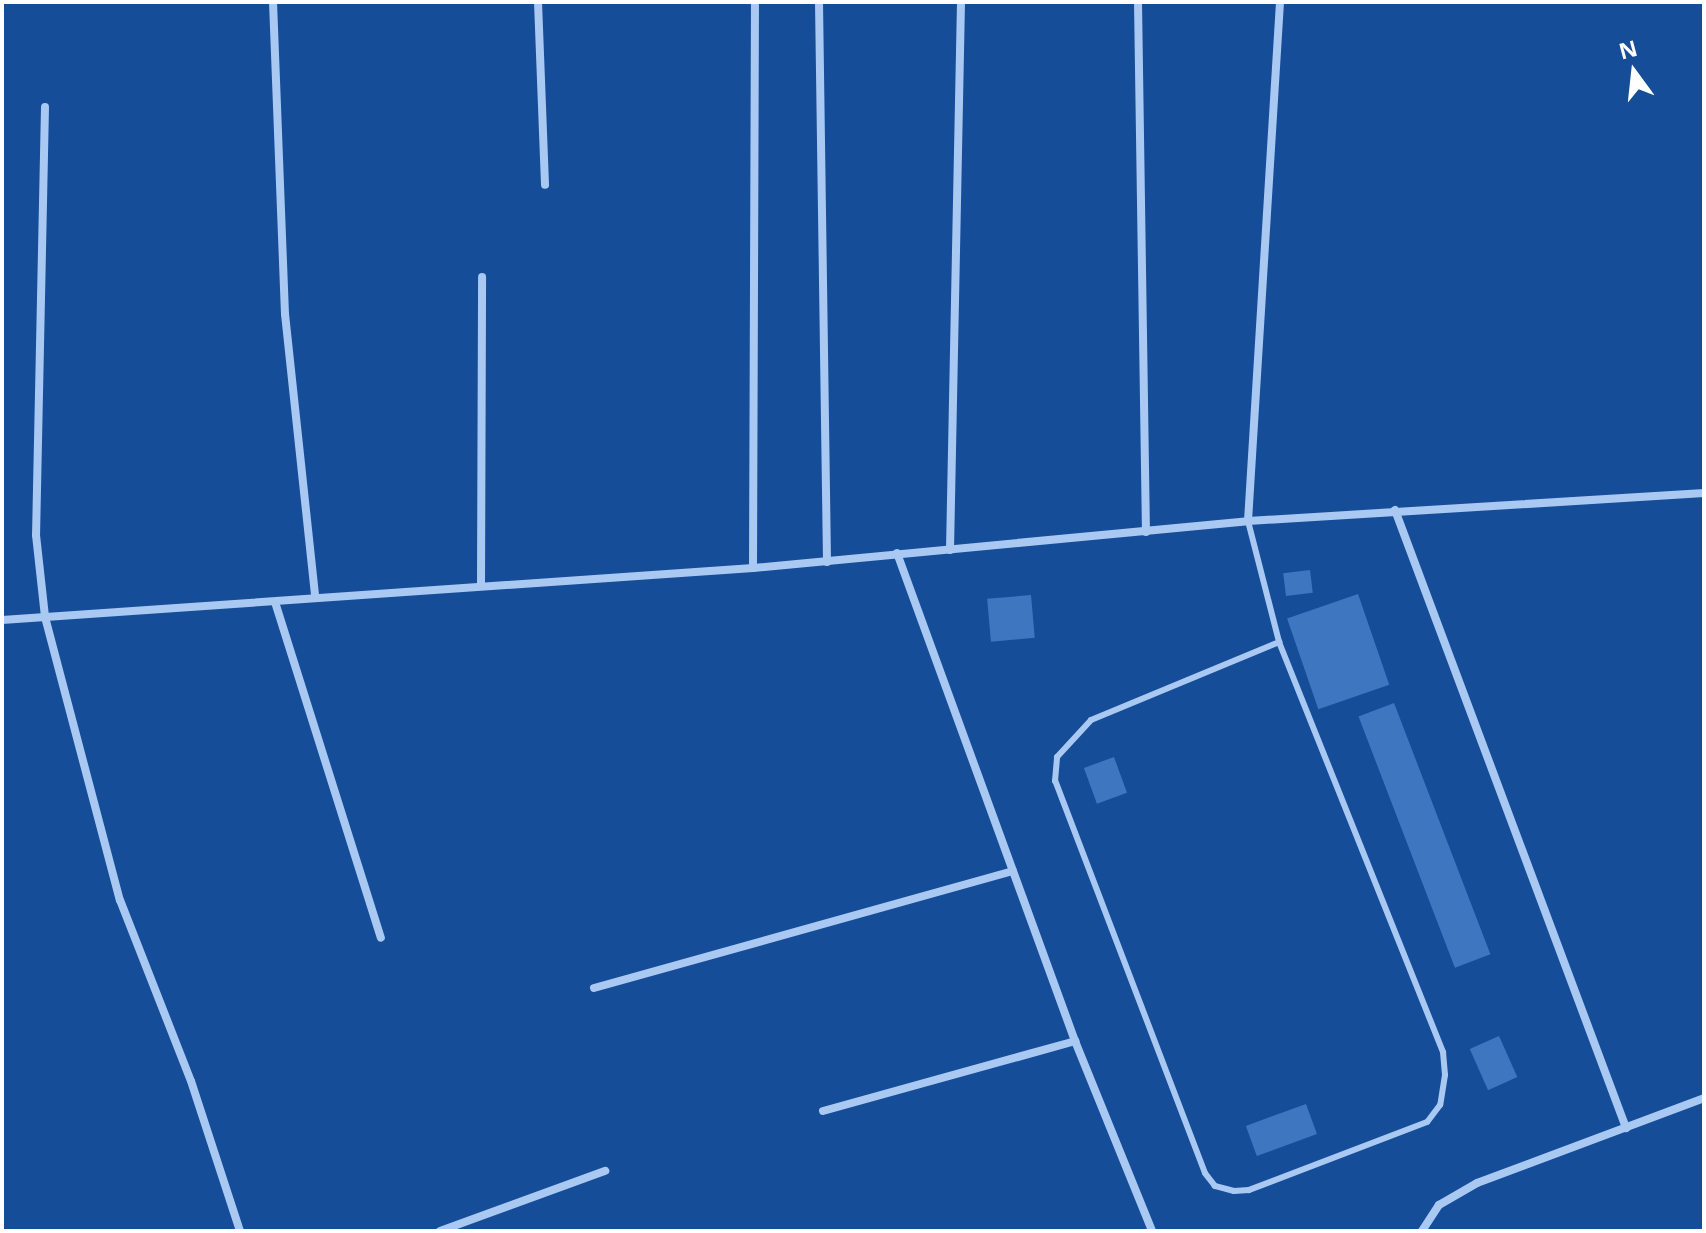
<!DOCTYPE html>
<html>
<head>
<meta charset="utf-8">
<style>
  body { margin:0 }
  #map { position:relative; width:1706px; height:1233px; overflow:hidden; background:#164d98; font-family:"Noto Sans",sans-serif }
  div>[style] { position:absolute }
  .building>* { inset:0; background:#3e77bf; transform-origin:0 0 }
  .lane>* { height:6px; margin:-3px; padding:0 3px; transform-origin:3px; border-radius:3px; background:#a9c9f2 }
  .street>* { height:8px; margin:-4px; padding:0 4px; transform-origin:4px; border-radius:4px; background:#a9c9f2 }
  span { translate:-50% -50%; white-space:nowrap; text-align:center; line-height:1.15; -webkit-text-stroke:8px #164d98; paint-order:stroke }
  .frame { position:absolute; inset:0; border:4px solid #fff; pointer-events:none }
  .north { position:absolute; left:1594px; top:32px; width:80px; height:80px; -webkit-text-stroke:6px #164d98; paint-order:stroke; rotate:345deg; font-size:22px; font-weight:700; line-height:32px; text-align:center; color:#fff }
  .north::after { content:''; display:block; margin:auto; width:28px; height:36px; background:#fff; clip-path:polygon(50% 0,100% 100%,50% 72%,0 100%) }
</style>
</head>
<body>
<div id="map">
  <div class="building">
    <i style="left:1310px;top:570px;width:23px;height:27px;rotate:83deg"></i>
    <i style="left:1358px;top:594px;width:96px;height:75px;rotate:71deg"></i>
    <i style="left:1031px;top:595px;width:43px;height:44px;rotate:85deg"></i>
    <i style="left:1394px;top:703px;width:269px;height:38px;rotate:69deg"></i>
    <i style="left:1114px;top:757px;width:38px;height:32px;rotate:70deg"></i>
    <i style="left:1499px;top:1036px;width:45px;height:32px;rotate:66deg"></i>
    <i style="left:1306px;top:1104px;width:32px;height:64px;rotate:70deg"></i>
  </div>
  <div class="lane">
    <i style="left:1248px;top:521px;width:125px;rotate:75.6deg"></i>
    <i style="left:1279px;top:642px;width:442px;rotate:68.2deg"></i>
    <i style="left:1443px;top:1052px;width:23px;rotate:85deg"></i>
    <i style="left:1445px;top:1075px;width:30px;rotate:99deg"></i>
    <i style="left:1440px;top:1105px;width:21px;rotate:127deg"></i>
    <i style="left:1427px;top:1122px;width:191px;rotate:159.1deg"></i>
    <i style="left:1249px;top:1190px;width:15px;rotate:176deg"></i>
    <i style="left:1234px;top:1191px;width:20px;rotate:-165deg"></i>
    <i style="left:1215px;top:1186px;width:16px;rotate:-128deg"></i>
    <i style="left:1205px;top:1173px;width:420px;rotate:-110.9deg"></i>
    <i style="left:1055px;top:781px;width:24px;rotate:-85deg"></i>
    <i style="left:1057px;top:757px;width:50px;rotate:-47.4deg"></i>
    <i style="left:1091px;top:720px;width:204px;rotate:-22.5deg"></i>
  </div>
  <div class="street">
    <i style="left:273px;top:2px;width:312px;rotate:87.8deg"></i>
    <i style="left:285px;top:314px;width:285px;rotate:83.9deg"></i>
    <i style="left:538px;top:2px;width:183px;rotate:87.8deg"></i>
    <i style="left:819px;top:2px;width:560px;rotate:89.18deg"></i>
    <i style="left:1138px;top:2px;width:530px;rotate:89.14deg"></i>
    <i style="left:45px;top:107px;width:428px;rotate:91.2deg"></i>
    <i style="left:36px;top:535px;width:82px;rotate:83.7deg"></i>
    <i style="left:45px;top:617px;width:293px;rotate:75.2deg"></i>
    <i style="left:120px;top:900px;width:194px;rotate:68.6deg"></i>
    <i style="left:191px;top:1081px;width:158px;rotate:71.9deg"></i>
    <i style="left:1395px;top:510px;width:660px;rotate:69.5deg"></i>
    <i style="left:1248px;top:521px;width:520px;rotate:-86.47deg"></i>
    <i style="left:950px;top:550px;width:548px;rotate:-88.85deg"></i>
    <i style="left:897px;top:553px;width:519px;rotate:69.96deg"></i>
    <i style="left:1075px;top:1041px;width:205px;rotate:67.9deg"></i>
    <i style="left:753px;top:568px;width:566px;rotate:-89.8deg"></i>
    <i style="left:481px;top:586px;width:309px;rotate:-89.8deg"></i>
    <i style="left:275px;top:602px;width:352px;rotate:72.5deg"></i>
    <i style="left:2px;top:620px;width:753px;rotate:-3.96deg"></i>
    <i style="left:753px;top:568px;width:497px;rotate:-5.4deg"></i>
    <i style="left:1248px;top:521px;width:457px;rotate:-3.5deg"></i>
    <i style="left:594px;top:988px;width:435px;rotate:-15.6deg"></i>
    <i style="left:823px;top:1111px;width:262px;rotate:-15.5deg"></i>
    <i style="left:440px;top:1231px;width:176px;rotate:-20deg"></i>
    <i style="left:1422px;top:1231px;width:31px;rotate:-57deg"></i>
    <i style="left:1439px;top:1205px;width:44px;rotate:-30.1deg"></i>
    <i style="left:1477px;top:1183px;width:242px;rotate:-20.5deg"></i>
  </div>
  <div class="frame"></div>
  <div class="north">N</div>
</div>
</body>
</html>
